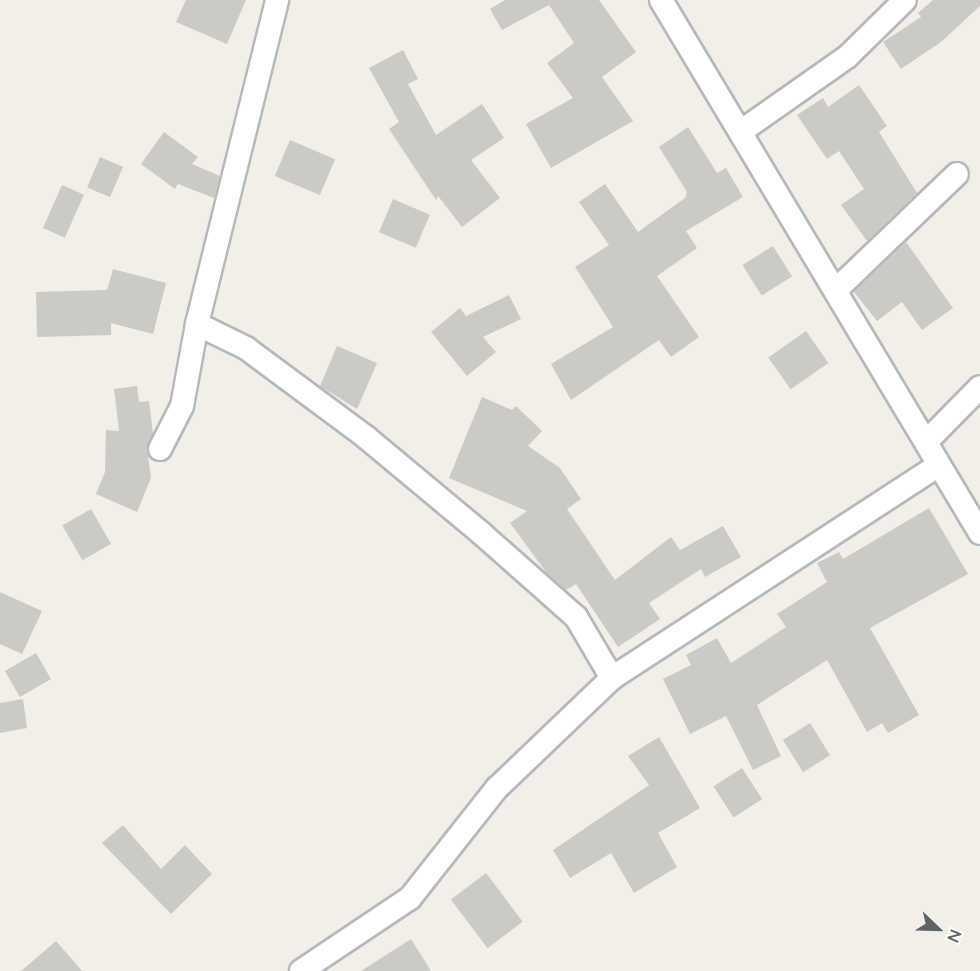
<!DOCTYPE html>
<html>
<head>
<meta charset="utf-8">
<style>
  body { margin:0 }
  #map { position:relative; width:980px; height:971px; overflow:hidden; background:#f1efe8; font-family:Lato,sans-serif }
  div>[style] { position:absolute }
  .building>* { inset:0; background:#cccac5; transform-origin:0 0 }
  .roads { filter:drop-shadow(2px 0 #b5b8bc) drop-shadow(-2px 0 #b5b8bc) drop-shadow(0 2px #b5b8bc) drop-shadow(0 -2px #b5b8bc) }
  .street>* { height:22px; margin:-11px; padding:0 11px; transform-origin:11px; border-radius:11px; background:#fff }
  span { translate:-50% -50%; white-space:nowrap; text-align:center; line-height:1.15; -webkit-text-stroke:4.5px #fff; paint-order:stroke }
  .north { position:absolute; left:908px; top:899px; width:60px; height:60px; -webkit-text-stroke:4px #fff; paint-order:stroke; rotate:113deg; font-size:16px; font-weight:700; line-height:24px; text-align:center; color:#5f6368 }
  .north::after { content:''; display:block; margin:auto; width:21px; height:27px; background:#5f6368; clip-path:polygon(50% 0,100% 100%,50% 72%,0 100%) }
</style>
</head>
<body>
<div id="map">
  <div class="building">
    <i style="clip-path:polygon(186px 0,246px 0,227px 44px,176px 22px)"></i>
    <i style="clip-path:polygon(505px 0,599px 0,636px 52px,602px 77px,633px 121px,551px 168px,526px 124px,573px 98px,547px 63px,574px 43px,549px 5px,502px 30px,490px 9px)"></i>
    <i style="clip-path:polygon(933px 0,980px 0,980px 6px,941px 42px,901px 69px,883px 42px,921px 17px,918px 13px)"></i>
    <i style="clip-path:polygon(403px 50px,418px 79px,408px 84px,436px 135px,482px 104px,504px 138px,471px 160px,500px 198px,462px 227px,438px 196px,436px 200px,389px 129px,399px 122px,369px 68px)"></i>
    <i style="clip-path:polygon(859px 85px,887px 126px,879px 132px,917px 193px,867px 241px,841px 205px,864px 189px,839px 151px,827px 159px,797px 115px,823px 98px,828px 107px)"></i>
    <i style="clip-path:polygon(688px 127px,717px 173px,726px 168px,743px 197px,686px 231px,697px 248px,657px 276px,699px 337px,671px 357px,659px 340px,571px 400px,551px 364px,613px 327px,575px 267px,609px 245px,579px 202px,605px 184px,638px 232px,685px 198px,687px 192px,659px 147px)"></i>
    <i style="clip-path:polygon(164px 132px,198px 157px,192px 164px,220px 176px,214px 198px,178px 184px,175px 189px,141px 164px)"></i>
    <i style="left:290px;top:140px;width:49px;height:39px;rotate:23deg"></i>
    <i style="left:100px;top:157px;width:25px;height:33px;rotate:23deg"></i>
    <i style="left:62px;top:185px;width:24px;height:47px;rotate:24deg"></i>
    <i style="left:393px;top:199px;width:40px;height:36px;rotate:23deg"></i>
    <i style="clip-path:polygon(906px 242px,953px 308px,922px 330px,902px 302px,877px 321px,854px 292px)"></i>
    <i style="left:773px;top:246px;width:36px;height:36px;rotate:58deg"></i>
    <i style="clip-path:polygon(113px 269px,166px 283px,153px 334px,111px 323px,111px 335px,37px 337px,36px 292px,107px 290px)"></i>
    <i style="clip-path:polygon(509px 295px,521px 319px,483px 337px,496px 352px,467px 376px,431px 332px,460px 308px,466px 316px)"></i>
    <i style="left:806px;top:331px;width:39px;height:46px;rotate:55deg"></i>
    <i style="clip-path:polygon(337px 346px,377px 363px,357px 409px,320px 386px)"></i>
    <i style="clip-path:polygon(137px 386px,139px 402px,149px 401px,153px 433px,147px 449px,151px 478px,137px 512px,96px 494px,105px 472px,106px 430px,119px 431px,114px 389px)"></i>
    <i style="clip-path:polygon(482px 397px,512px 410px,516px 406px,542px 431px,528px 446px,560px 468px,581px 499px,567px 509px,615px 580px,671px 537px,680px 550px,723px 526px,741px 557px,705px 577px,701px 569px,649px 603px,660px 619px,618px 647px,576px 584px,566px 590px,546px 572px,510px 523px,527px 511px,449px 478px)"></i>
    <i style="clip-path:polygon(929px 508px,968px 574px,870px 628px,919px 715px,888px 733px,882px 723px,867px 732px,827px 660px,757px 705px,781px 756px,753px 770px,726px 716px,690px 734px,663px 679px,691px 665px,686px 655px,717px 638px,731px 663px,786px 627px,777px 614px,827px 582px,817px 563px,839px 552px,843px 559px)"></i>
    <i style="left:91px;top:509px;width:40px;height:33px;rotate:60deg"></i>
    <i style="clip-path:polygon(0 592px,42px 611px,22px 654px,0 644px)"></i>
    <i style="left:36px;top:653px;width:30px;height:36px;rotate:60deg"></i>
    <i style="clip-path:polygon(23px 699px,27px 728px,0 733px,0 703px)"></i>
    <i style="left:810px;top:723px;width:38px;height:32px;rotate:58deg"></i>
    <i style="clip-path:polygon(659px 737px,700px 808px,658px 833px,677px 867px,634px 893px,611px 853px,570px 878px,553px 850px,649px 785px,628px 756px)"></i>
    <i style="left:742px;top:768px;width:37px;height:34px;rotate:57deg"></i>
    <i style="clip-path:polygon(123px 825px,161px 869px,185px 845px,212px 874px,171px 914px,102px 843px)"></i>
    <i style="left:486px;top:873px;width:61px;height:44px;rotate:53deg"></i>
    <i style="clip-path:polygon(411px 939px,431px 971px,361px 971px)"></i>
    <i style="clip-path:polygon(56px 941px,82px 971px,21px 971px)"></i>
  </div>
  <div class="roads">
    <div class="street">
      <i style="left:661px;top:0;width:621px;rotate:59.1deg"></i>
      <i style="left:743px;top:130px;width:127px;rotate:-35.1deg"></i>
      <i style="left:847px;top:57px;width:81px;rotate:-44.5deg"></i>
      <i style="left:837px;top:289px;width:166px;rotate:-43.8deg"></i>
      <i style="left:197px;top:324px;width:334px;rotate:-76.1deg"></i>
      <i style="left:928px;top:440px;width:74px;rotate:-45.5deg"></i>
      <i style="left:160px;top:449px;width:48px;rotate:-62.9deg"></i>
      <i style="left:182px;top:406px;width:83px;rotate:-79.6deg"></i>
      <i style="left:197px;top:324px;width:55px;rotate:26.1deg"></i>
      <i style="left:246px;top:348px;width:151px;rotate:36.6deg"></i>
      <i style="left:367px;top:438px;width:148px;rotate:39.8deg"></i>
      <i style="left:481px;top:533px;width:127px;rotate:41.5deg"></i>
      <i style="left:576px;top:617px;width:71px;rotate:59.5deg"></i>
      <i style="left:301px;top:971px;width:131px;rotate:-33.8deg"></i>
      <i style="left:410px;top:898px;width:140px;rotate:-51.7deg"></i>
      <i style="left:497px;top:788px;width:159px;rotate:-43.7deg"></i>
      <i style="left:612px;top:678px;width:390px;rotate:-33.1deg"></i>
    </div>
  </div>
  <div class="north">N</div>
</div>
</body>
</html>
